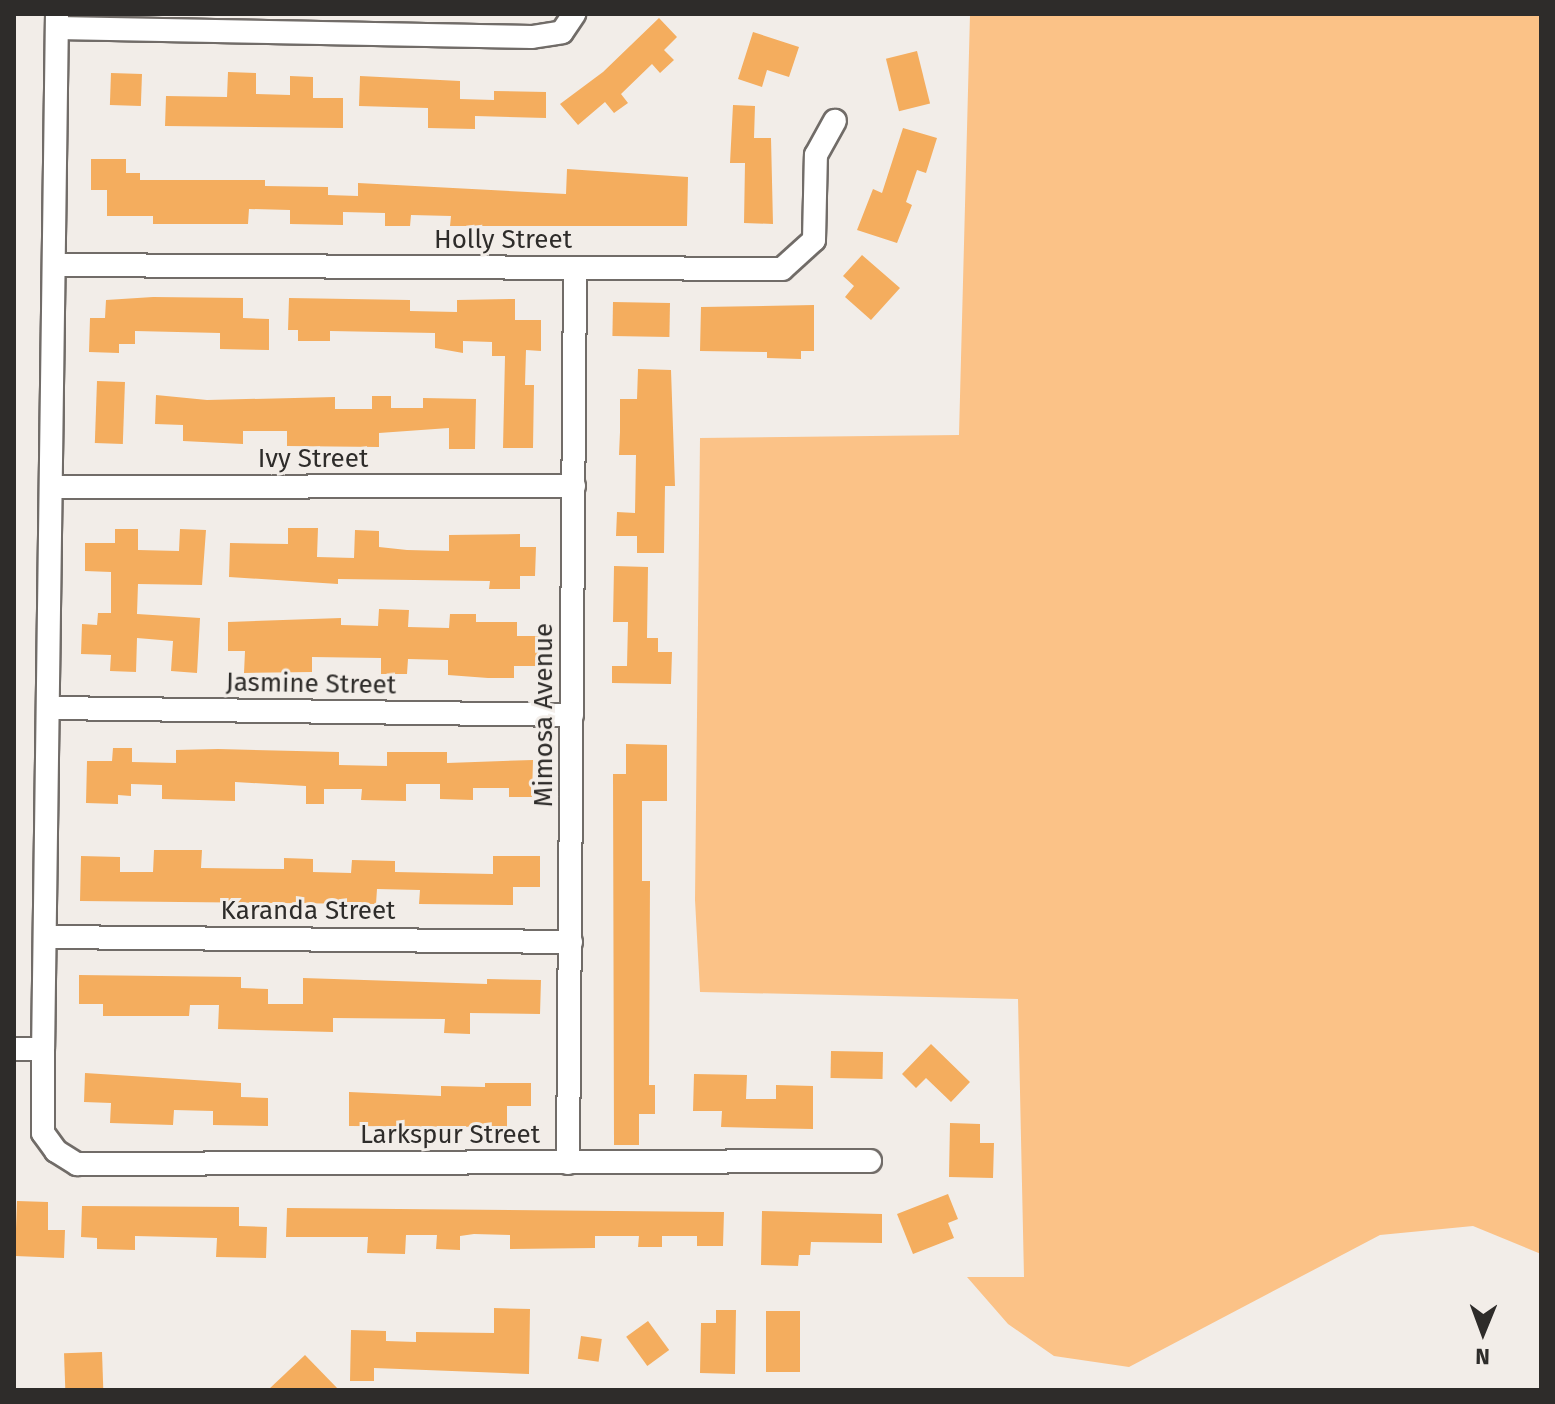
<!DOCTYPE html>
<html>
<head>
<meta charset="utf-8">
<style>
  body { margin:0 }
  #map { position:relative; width:1555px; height:1404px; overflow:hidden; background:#f2ede8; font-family:"Fira Sans",sans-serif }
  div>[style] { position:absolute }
  .green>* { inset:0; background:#fbc287 }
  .building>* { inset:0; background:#f4ad5e; transform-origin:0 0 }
  .roads { filter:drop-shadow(2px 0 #716c68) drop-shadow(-2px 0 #716c68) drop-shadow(0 2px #716c68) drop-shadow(0 -2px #716c68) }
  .minor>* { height:22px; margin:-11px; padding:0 11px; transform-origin:11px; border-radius:11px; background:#fff }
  span { translate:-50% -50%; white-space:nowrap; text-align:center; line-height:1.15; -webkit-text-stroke:6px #f2ede8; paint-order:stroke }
  .street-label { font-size:26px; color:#2e2c2a }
  .frame { position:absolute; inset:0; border:16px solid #2e2c2a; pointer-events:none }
  .north { position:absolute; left:1443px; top:1292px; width:80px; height:80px; -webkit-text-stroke:6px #f2ede8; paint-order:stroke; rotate:181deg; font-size:22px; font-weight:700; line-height:32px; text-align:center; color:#2e2c2a }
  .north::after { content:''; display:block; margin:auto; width:28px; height:36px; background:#2e2c2a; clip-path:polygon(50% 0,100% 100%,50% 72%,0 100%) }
</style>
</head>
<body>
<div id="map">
  <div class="green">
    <i style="clip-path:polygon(970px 14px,1541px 14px,1541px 1254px,1473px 1226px,1380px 1235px,1129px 1367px,1054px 1356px,1008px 1324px,967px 1277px,1024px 1277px,1018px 999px,700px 992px,695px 900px,700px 438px,959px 435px)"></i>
  </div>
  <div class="building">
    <i style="clip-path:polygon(659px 18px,677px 37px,664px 50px,674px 60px,660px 73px,652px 64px,621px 94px,628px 103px,614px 113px,605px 102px,578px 125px,560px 104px,603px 72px)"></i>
    <i style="clip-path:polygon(753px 32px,799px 47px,789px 77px,767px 70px,762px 87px,738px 79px)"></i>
    <i style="left:917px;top:51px;width:54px;height:32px;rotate:76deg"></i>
    <i style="clip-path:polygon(228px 72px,256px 73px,256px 94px,290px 95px,290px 76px,313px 77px,313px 98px,343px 98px,343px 128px,165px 126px,166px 96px,227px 97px)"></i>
    <i style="left:111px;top:73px;width:31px;height:32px;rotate:2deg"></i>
    <i style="clip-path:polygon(360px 76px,460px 81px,460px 99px,494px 100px,494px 91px,546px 92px,546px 118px,475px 116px,475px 129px,428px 128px,428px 108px,359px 106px)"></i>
    <i style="clip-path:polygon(733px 105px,755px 106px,754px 138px,771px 138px,773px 224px,744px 223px,745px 163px,730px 163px)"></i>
    <i style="clip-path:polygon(903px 128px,937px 138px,926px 173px,917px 170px,906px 202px,912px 205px,897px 243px,857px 230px,873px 189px,882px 193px)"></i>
    <i style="clip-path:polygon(91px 159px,126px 159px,126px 173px,140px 173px,140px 180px,265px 180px,265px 186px,328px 187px,328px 195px,358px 196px,358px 183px,566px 194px,567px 169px,688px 177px,687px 226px,450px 226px,451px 216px,411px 215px,410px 226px,385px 226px,385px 213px,343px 212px,343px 225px,290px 224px,290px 210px,249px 209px,248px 224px,153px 224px,153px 216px,107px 216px,107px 190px,91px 190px)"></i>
    <i style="clip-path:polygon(862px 255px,900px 288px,871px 320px,845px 297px,854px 286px,843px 276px)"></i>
    <i style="clip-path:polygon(153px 297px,243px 298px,243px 318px,269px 319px,269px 350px,220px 349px,220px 333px,135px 331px,135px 344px,119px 344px,119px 353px,89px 352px,90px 318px,105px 318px,106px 300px)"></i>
    <i style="clip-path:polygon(289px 298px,410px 300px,410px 311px,457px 312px,457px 300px,515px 299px,515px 320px,541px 320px,541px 351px,526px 350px,525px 385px,534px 385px,533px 448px,503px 448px,505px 356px,492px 356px,492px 342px,463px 341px,463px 353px,435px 348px,435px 333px,330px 331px,330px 341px,298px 341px,298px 330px,288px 330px)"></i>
    <i style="left:613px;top:302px;width:57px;height:34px;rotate:1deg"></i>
    <i style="clip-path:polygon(814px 305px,814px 351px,801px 351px,801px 359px,767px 358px,767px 352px,700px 351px,701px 307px)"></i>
    <i style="clip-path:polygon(638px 369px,671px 370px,675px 486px,665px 486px,664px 553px,637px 553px,637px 536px,616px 536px,617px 512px,635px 513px,636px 455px,619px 455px,620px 432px,620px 399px,637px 399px)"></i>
    <i style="left:97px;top:381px;width:28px;height:62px;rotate:2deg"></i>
    <i style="clip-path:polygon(156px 395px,207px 400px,335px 397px,335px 409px,372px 409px,372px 396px,391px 396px,391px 408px,423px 408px,423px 398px,476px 399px,475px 449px,449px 449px,449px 428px,379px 433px,379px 447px,287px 446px,287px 431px,243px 431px,243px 444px,183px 441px,183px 425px,155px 424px)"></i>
    <i style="clip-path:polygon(288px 528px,318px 528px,317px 557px,354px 558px,355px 530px,379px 531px,379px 547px,407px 550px,449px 551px,449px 535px,520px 534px,520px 547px,536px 547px,535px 576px,520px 576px,520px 589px,489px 589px,490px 581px,338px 579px,338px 584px,229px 577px,230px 543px,288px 544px)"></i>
    <i style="clip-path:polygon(115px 529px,138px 529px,138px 550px,179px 551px,180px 529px,206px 530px,202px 585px,138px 584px,137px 614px,200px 618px,197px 673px,171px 671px,173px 641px,137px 638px,136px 672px,110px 671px,111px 655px,81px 654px,82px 624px,97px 625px,98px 613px,111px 613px,111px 572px,85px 571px,85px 543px,115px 543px)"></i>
    <i style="clip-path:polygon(614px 566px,648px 567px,647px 638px,658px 638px,658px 652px,672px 652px,671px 684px,612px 683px,612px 666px,627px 666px,628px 622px,613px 622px)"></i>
    <i style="clip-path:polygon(379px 609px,409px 610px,408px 627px,449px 628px,450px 614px,476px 614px,476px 622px,517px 622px,517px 636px,544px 636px,544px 666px,514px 666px,514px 678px,488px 678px,448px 675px,448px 660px,408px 659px,407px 674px,381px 674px,381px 658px,312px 657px,312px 672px,244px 673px,245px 651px,228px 651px,228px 622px,341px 618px,341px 625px,378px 626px)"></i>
    <i style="clip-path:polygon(626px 744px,667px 745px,667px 801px,642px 801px,642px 881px,650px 881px,649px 1085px,655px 1085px,655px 1114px,639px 1114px,639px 1145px,614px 1145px,613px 774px,626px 774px)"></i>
    <i style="clip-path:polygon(113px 748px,132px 748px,132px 762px,176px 763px,176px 750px,218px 749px,339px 752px,339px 765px,387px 766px,387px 752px,447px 752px,447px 763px,533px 760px,532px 797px,509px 797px,509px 788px,473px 788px,473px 800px,440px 799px,440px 784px,406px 784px,406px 801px,361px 800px,362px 789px,324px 789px,324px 804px,306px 804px,306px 786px,235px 782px,235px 801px,162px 799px,162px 785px,131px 784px,131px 796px,118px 795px,118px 804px,86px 803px,87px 761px,112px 761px)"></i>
    <i style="clip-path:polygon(154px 850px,202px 850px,201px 868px,284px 869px,284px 858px,313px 859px,313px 872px,351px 873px,352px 860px,395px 861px,395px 872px,493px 874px,493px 856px,540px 856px,540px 887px,513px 887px,513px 905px,419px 904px,420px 890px,377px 889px,376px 904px,80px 901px,81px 856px,120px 857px,120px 872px,153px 872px)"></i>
    <i style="clip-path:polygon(79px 975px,241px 977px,241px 988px,268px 989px,268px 1004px,303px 1004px,303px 978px,487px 984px,487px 979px,541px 980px,540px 1014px,470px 1013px,470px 1034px,444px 1033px,445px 1019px,333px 1018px,333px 1032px,218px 1029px,219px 1005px,190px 1005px,189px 1016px,103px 1016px,103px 1004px,79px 1004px)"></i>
    <i style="clip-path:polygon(931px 1044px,970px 1082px,951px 1102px,926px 1078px,916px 1088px,902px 1074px)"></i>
    <i style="left:831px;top:1051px;width:52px;height:27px;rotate:1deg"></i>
    <i style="clip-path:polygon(85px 1073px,241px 1083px,241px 1097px,268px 1098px,268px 1126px,213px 1125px,213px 1111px,174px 1110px,173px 1125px,110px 1123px,111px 1103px,84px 1102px)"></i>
    <i style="clip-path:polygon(694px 1074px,747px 1075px,746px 1099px,776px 1099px,776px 1085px,813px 1086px,813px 1129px,721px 1127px,722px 1111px,693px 1111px)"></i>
    <i style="clip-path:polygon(485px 1083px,531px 1083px,531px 1106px,507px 1106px,507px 1127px,349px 1126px,349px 1092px,441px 1096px,441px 1086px,485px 1087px)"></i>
    <i style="clip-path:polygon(950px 1123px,980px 1124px,980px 1143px,994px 1143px,993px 1178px,949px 1177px)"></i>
    <i style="clip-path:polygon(948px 1194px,958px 1219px,948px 1223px,954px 1238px,913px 1254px,897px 1214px)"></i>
    <i style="clip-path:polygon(17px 1201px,48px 1202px,48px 1230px,65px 1230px,64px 1258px,15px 1256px)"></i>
    <i style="clip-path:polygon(82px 1206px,239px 1207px,239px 1226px,267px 1227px,266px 1258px,216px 1257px,217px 1238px,135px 1236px,135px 1250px,97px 1249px,97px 1238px,81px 1237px)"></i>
    <i style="clip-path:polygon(287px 1208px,724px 1212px,723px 1246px,697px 1246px,697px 1236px,662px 1236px,662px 1247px,638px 1247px,639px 1236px,595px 1236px,595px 1248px,510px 1249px,510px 1235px,474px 1234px,460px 1236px,460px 1250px,436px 1249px,437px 1235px,406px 1235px,405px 1254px,367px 1253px,368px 1237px,286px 1237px)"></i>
    <i style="clip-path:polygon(762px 1211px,882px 1214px,882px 1243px,811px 1242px,810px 1255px,799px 1255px,798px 1266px,761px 1265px)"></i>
    <i style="clip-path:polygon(494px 1308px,530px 1309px,529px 1374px,374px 1368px,374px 1381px,350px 1381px,351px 1330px,386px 1331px,386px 1341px,416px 1342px,416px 1332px,494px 1333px)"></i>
    <i style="clip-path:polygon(716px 1310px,736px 1310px,735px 1374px,700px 1373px,701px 1323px,716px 1323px)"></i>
    <i style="left:766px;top:1311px;width:34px;height:61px"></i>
    <i style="left:648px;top:1321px;width:36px;height:27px;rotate:54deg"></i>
    <i style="left:581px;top:1336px;width:21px;height:23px;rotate:8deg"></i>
    <i style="left:102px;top:1352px;width:38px;height:38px;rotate:88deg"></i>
    <i style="clip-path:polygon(305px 1355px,339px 1390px,268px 1390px)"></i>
  </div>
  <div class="roads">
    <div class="minor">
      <i style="left:57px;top:14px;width:1035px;rotate:90.77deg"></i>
      <i style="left:43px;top:1049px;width:84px;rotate:90deg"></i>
      <i style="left:43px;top:1133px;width:22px;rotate:54deg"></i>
      <i style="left:56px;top:1151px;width:25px;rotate:32deg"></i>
      <i style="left:77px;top:1164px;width:793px;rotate:-0.22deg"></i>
      <i style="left:57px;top:28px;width:475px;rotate:1.1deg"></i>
      <i style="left:532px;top:37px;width:30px;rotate:-9deg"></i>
      <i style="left:562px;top:32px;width:22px;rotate:-56deg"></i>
      <i style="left:56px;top:265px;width:726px;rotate:0.32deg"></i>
      <i style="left:782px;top:269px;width:43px;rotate:-42.2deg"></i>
      <i style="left:814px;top:240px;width:85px;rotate:-88.7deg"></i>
      <i style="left:816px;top:155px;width:39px;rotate:-61deg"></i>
      <i style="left:51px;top:487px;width:523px;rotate:-0.11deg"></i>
      <i style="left:50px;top:708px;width:522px;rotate:0.77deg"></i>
      <i style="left:45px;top:937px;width:526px;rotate:0.54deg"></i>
      <i style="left:14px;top:1049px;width:29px"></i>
      <i style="left:568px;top:1163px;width:895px;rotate:-89.55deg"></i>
    </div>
  </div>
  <div class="street-label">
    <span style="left:503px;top:240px">Holly Street</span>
    <span style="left:313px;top:459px">Ivy Street</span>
    <span style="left:311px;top:684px;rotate:1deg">Jasmine Street</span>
    <span style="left:544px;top:715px;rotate:-90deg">Mimosa Avenue</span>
    <span style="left:308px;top:911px">Karanda Street</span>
    <span style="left:450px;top:1135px">Larkspur Street</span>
  </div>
  <div class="frame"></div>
  <div class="north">N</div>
</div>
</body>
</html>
